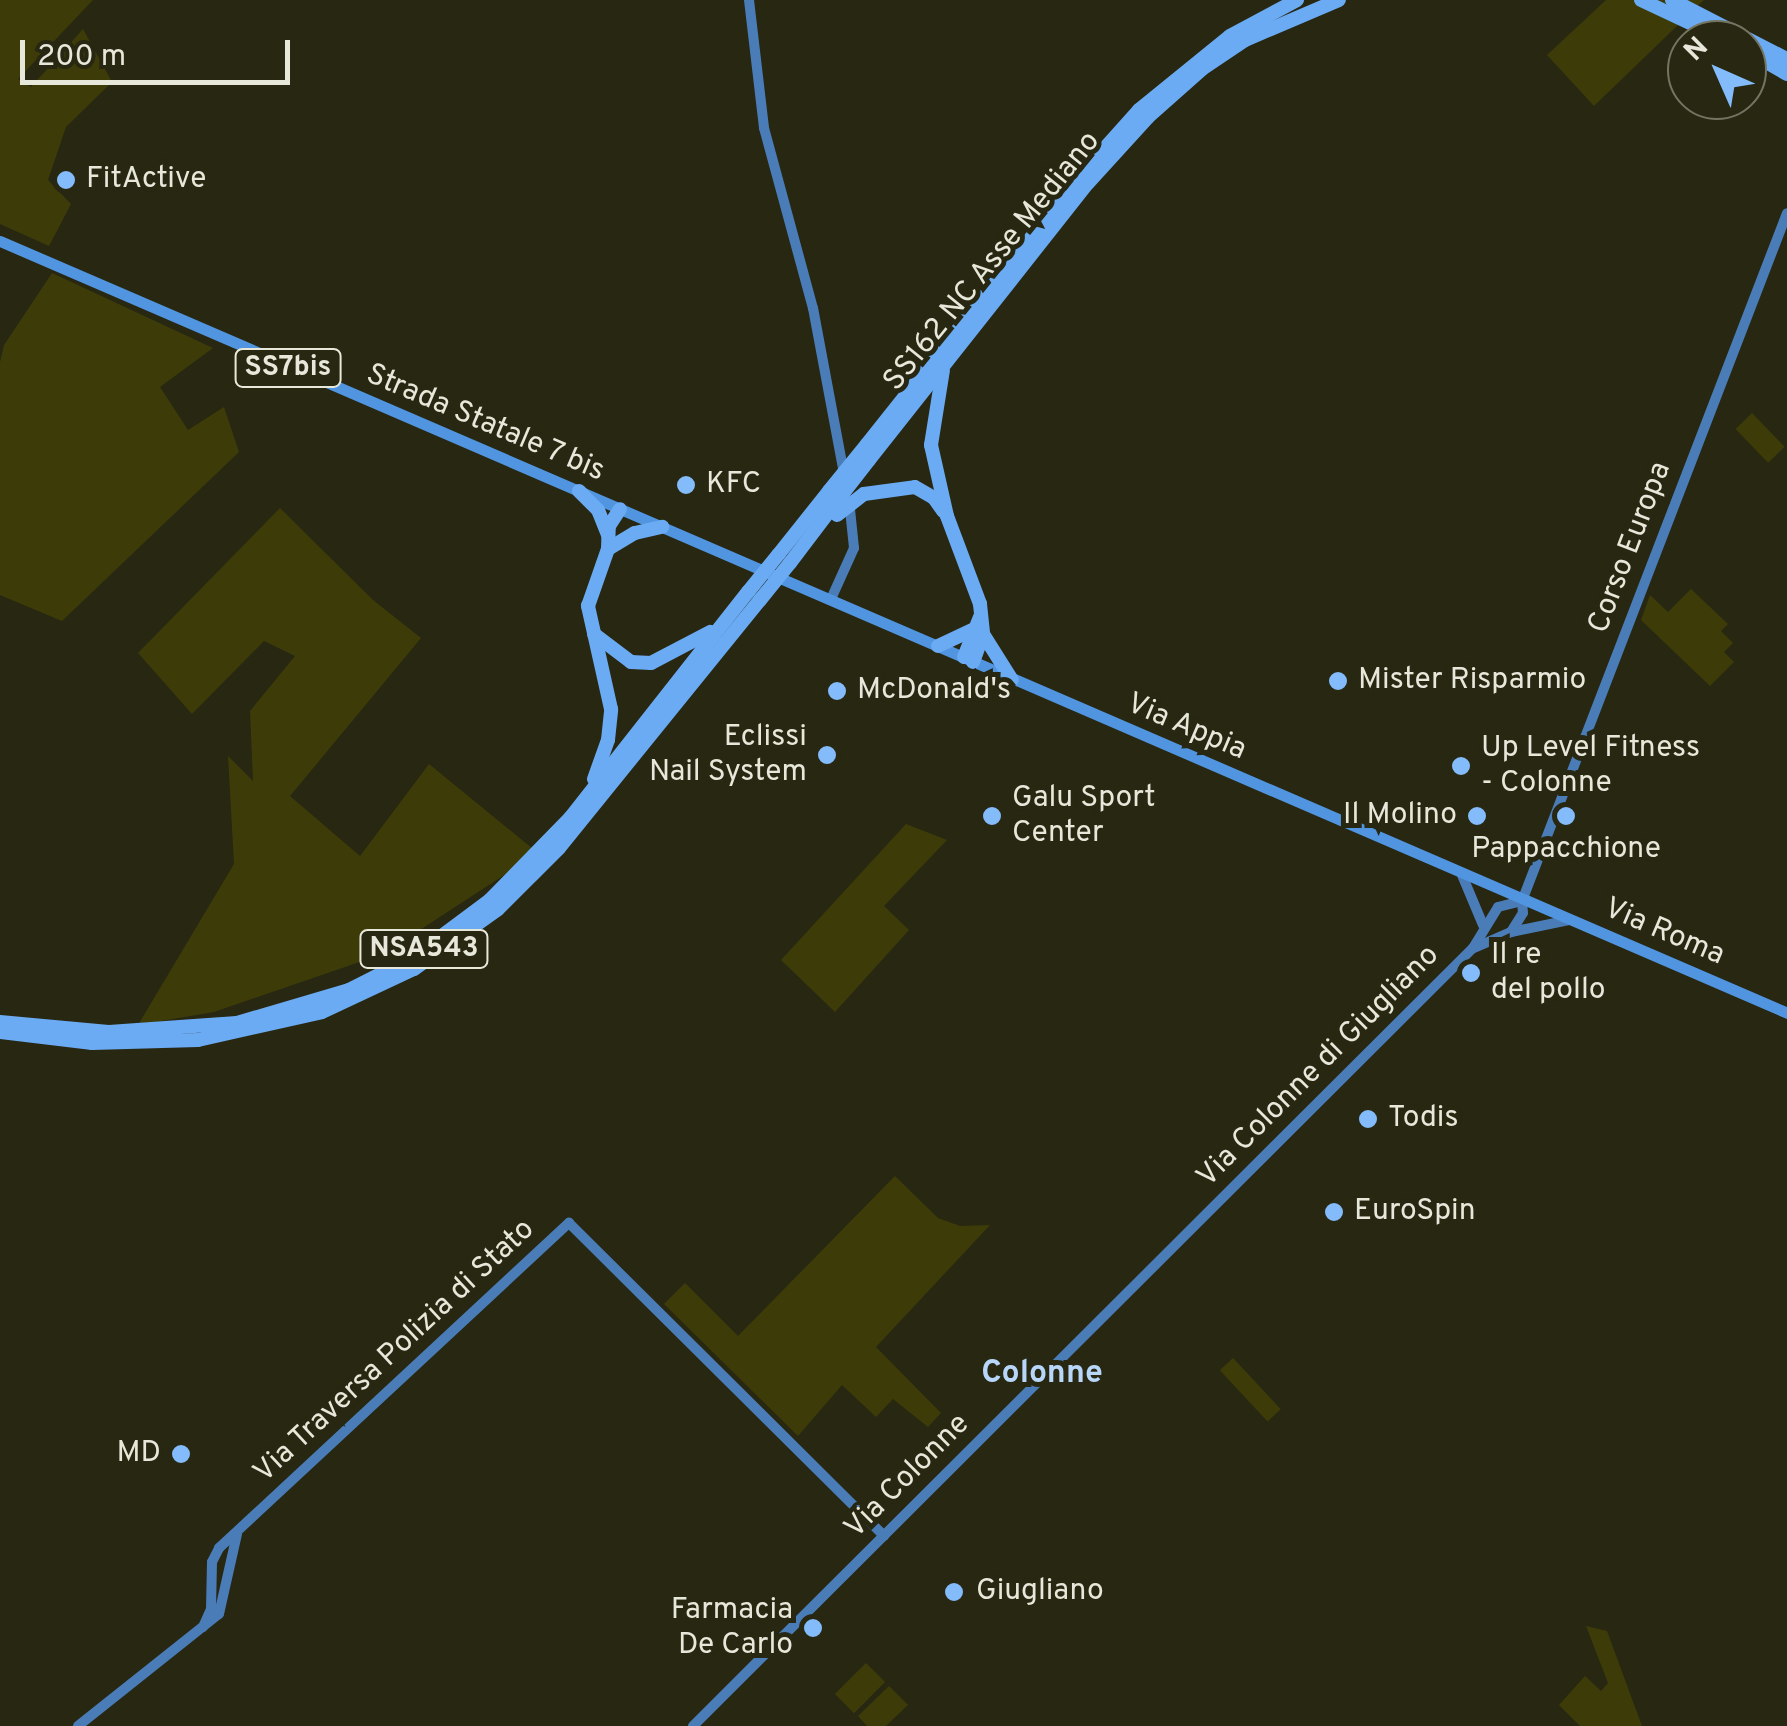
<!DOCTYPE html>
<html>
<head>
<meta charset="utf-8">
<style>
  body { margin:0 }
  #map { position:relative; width:1787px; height:1726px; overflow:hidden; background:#272712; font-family:Overpass,sans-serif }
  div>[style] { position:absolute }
  .green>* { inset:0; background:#3d3c09; transform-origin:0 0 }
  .secondary>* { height:10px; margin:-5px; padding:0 5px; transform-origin:5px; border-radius:5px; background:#4a7db8 }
  .primary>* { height:11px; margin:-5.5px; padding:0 5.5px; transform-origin:5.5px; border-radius:5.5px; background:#5195e1 }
  .highway>* { height:14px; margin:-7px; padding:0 7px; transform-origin:7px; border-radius:7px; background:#6babf4 }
  .highway-bridge>* { height:14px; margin:-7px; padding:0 7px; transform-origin:7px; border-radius:7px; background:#6babf4 }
  .dots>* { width:28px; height:28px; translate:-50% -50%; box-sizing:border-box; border:5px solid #272712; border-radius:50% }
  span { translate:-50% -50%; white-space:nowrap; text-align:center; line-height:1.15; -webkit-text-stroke:10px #272712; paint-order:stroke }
  .shield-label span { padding:2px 8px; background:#272712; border:2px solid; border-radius:8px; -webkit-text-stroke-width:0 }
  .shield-label { font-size:28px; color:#e7e7da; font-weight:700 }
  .poi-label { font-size:30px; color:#e7e7da }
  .left { translate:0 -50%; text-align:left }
  .right { translate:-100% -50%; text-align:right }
  .street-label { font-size:30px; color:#e7e7da }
  .neighbourhood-label { font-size:32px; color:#b7d6fa; font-weight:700 }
  .north { position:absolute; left:1667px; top:20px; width:100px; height:100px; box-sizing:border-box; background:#272712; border:2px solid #747462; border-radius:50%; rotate:315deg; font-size:28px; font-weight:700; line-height:40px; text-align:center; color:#e7e7da }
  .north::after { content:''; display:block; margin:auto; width:35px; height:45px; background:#84bbfb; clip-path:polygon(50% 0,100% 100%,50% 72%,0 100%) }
  .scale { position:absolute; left:20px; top:40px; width:270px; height:45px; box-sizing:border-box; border:5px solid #e7e7da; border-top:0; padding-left:12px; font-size:30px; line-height:35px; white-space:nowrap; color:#e7e7da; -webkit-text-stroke:8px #272712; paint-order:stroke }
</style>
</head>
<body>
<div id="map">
  <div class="green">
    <i style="clip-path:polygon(0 0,93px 0,18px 79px,31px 87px,83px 29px,112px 82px,66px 127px,48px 180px,71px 204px,49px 246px,0 224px)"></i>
    <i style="clip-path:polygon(1606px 0,1704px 0,1594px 106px,1547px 55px)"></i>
    <i style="clip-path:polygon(52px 273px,213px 348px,160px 387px,188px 430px,224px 407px,239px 452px,62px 621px,0 595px,0 362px,4px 345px)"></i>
    <i style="left:1752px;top:413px;width:47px;height:23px;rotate:46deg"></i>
    <i style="clip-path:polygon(280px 508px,373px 600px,421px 638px,290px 796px,360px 856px,429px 764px,538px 853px,383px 954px,214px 1012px,138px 1025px,234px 864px,228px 756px,253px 781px,250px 711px,295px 656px,264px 641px,192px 714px,138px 653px)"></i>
    <i style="clip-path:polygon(1691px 589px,1728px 624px,1721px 631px,1733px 643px,1724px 652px,1734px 662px,1710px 686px,1641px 620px,1650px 595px,1668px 612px)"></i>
    <i style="clip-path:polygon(906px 824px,947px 840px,884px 906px,909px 930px,835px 1012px,781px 960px)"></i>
    <i style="clip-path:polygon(895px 1176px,938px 1218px,960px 1226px,990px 1225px,876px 1347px,941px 1413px,928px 1427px,893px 1399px,876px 1417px,842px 1385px,798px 1436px,664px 1304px,685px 1283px,738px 1336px)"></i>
    <i style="left:1233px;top:1358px;width:70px;height:18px;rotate:47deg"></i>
    <i style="clip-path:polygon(1586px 1626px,1607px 1631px,1642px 1726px,1580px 1726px,1559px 1705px,1585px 1676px,1601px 1691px,1608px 1683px)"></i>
    <i style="left:866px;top:1663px;width:27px;height:44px;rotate:45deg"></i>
    <i style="clip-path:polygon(889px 1686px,908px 1705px,886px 1726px,867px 1726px,858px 1716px)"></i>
  </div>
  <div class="secondary">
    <i style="left:749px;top:0;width:129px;rotate:83.3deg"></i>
    <i style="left:764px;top:128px;width:187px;rotate:74.8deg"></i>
    <i style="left:813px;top:308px;width:169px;rotate:79.4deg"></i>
    <i style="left:831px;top:599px;width:56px;rotate:-65.7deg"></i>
    <i style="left:854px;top:548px;width:48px;rotate:-95.9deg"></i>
    <i style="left:1462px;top:875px;width:54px;rotate:67.2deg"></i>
    <i style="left:1511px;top:932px;width:22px;rotate:-58deg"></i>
    <i style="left:1523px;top:913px;width:12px;rotate:-95deg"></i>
    <i style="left:1522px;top:901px;width:737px;rotate:-68.93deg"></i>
    <i style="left:1474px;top:948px;width:40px;rotate:-23.4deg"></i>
    <i style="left:1511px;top:932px;width:59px;rotate:-11.7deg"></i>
    <i style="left:203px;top:1627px;width:20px;rotate:-66deg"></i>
    <i style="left:211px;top:1609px;width:47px;rotate:-88.8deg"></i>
    <i style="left:212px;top:1562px;width:16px;rotate:-63deg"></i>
    <i style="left:219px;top:1548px;width:478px;rotate:-42.9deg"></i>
    <i style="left:569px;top:1223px;width:444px;rotate:44.8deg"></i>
    <i style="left:78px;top:1726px;width:180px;rotate:-38.5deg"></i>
    <i style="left:219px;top:1614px;width:82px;rotate:-77.3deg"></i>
    <i style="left:693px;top:1726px;width:1102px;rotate:-44.93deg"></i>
    <i style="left:1473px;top:948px;width:48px;rotate:-58.6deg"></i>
    <i style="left:1498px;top:907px;width:25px;rotate:-14deg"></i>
  </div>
  <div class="primary">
    <i style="left:0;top:241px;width:1947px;rotate:23.36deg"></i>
  </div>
  <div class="highway">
    <i style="left:1641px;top:0;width:94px;rotate:25.2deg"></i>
    <i style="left:1672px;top:0;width:129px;rotate:27.2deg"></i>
    <i style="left:1747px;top:51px;width:46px;rotate:29.9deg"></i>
    <i style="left:943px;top:370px;width:76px;rotate:99.1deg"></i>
    <i style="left:931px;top:445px;width:73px;rotate:77.3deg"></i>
    <i style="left:947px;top:516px;width:94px;rotate:69.4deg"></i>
    <i style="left:980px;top:604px;width:30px;rotate:84deg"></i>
    <i style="left:983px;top:634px;width:54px;rotate:57.8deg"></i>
    <i style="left:867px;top:444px;width:342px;rotate:-51.5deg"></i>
    <i style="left:1080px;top:176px;width:89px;rotate:-48.2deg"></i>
    <i style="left:1139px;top:110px;width:117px;rotate:-39.1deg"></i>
    <i style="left:1230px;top:36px;width:76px;rotate:-28.2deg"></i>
    <i style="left:869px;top:460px;width:353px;rotate:-51.7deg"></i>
    <i style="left:1088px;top:183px;width:89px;rotate:-47.7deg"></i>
    <i style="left:1148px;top:117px;width:72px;rotate:-41.6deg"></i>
    <i style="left:1202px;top:69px;width:52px;rotate:-34deg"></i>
    <i style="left:1245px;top:40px;width:102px;rotate:-23.1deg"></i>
    <i style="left:579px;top:491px;width:27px;rotate:45deg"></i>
    <i style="left:598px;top:510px;width:27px;rotate:68deg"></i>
    <i style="left:864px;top:494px;width:51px;rotate:-7.8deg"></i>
    <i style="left:915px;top:487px;width:22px;rotate:30deg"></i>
    <i style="left:934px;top:498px;width:16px;rotate:55deg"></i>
    <i style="left:608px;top:549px;width:31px;rotate:-31deg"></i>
    <i style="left:635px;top:533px;width:28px;rotate:-13deg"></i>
    <i style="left:778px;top:555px;width:82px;rotate:-51.4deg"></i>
    <i style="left:790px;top:563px;width:73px;rotate:-52.8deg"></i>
    <i style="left:594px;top:634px;width:46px;rotate:37.1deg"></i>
    <i style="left:631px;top:662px;width:20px;rotate:3deg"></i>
    <i style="left:651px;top:663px;width:67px;rotate:-27.7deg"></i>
    <i style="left:938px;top:646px;width:38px;rotate:-25deg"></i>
    <i style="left:964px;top:657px;width:43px;rotate:-68.2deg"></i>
    <i style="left:973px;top:662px;width:29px;rotate:-70deg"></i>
    <i style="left:594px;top:779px;width:41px;rotate:-70.3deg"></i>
    <i style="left:608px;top:740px;width:31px;rotate:-84deg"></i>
    <i style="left:611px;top:709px;width:106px;rotate:-102.6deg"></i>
    <i style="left:588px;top:606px;width:60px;rotate:-70.7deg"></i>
    <i style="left:608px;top:549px;width:23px;rotate:-88deg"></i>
    <i style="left:609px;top:526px;width:20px;rotate:-57deg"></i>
    <i style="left:0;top:1022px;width:109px;rotate:5.2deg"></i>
    <i style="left:109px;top:1032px;width:128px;rotate:-4deg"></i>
    <i style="left:237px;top:1023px;width:117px;rotate:-16.4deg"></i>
    <i style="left:349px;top:990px;width:71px;rotate:-26.9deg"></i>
    <i style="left:412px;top:958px;width:97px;rotate:-36.6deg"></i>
    <i style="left:490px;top:900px;width:115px;rotate:-45.7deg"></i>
    <i style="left:570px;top:818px;width:288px;rotate:-51.8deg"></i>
    <i style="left:0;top:1032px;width:93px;rotate:6.8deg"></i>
    <i style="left:92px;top:1043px;width:106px;rotate:-1.6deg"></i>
    <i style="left:198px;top:1040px;width:127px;rotate:-12.7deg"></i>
    <i style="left:322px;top:1012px;width:102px;rotate:-25.1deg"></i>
    <i style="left:414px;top:969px;width:103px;rotate:-35.5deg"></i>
    <i style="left:498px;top:909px;width:86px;rotate:-45deg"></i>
    <i style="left:559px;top:848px;width:319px;rotate:-51deg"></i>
  </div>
  <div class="highway-bridge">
    <i style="left:829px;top:491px;width:60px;rotate:-51deg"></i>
    <i style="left:834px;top:505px;width:57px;rotate:-52.1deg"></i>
    <i style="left:837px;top:515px;width:34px;rotate:-38deg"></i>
    <i style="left:748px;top:592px;width:48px;rotate:-51deg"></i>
    <i style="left:760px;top:600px;width:48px;rotate:-51deg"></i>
  </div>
  <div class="dots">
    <i style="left:66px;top:180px;background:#84bbfb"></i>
    <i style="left:686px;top:485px;background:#84bbfb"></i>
    <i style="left:1338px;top:681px;background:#84bbfb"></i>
    <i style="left:837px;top:691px;background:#84bbfb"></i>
    <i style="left:827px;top:755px;background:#84bbfb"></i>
    <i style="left:1461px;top:766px;background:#84bbfb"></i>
    <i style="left:992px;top:816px;background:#84bbfb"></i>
    <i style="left:1477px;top:816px;background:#84bbfb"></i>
    <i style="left:1566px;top:816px;background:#84bbfb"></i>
    <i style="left:1471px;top:973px;background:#84bbfb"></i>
    <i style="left:1368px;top:1119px;background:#84bbfb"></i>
    <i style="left:1334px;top:1212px;background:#84bbfb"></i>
    <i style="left:181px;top:1454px;background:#84bbfb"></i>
    <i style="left:954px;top:1592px;background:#84bbfb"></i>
    <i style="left:813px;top:1628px;background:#84bbfb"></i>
  </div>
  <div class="shield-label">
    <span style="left:288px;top:368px">SS7bis</span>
    <span style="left:424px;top:949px">NSA543</span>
  </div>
  <div class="poi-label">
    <span class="left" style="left:86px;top:180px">FitActive</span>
    <span class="left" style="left:706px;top:485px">KFC</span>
    <span class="left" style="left:1358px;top:681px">Mister Risparmio</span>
    <span class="left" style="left:857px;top:691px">McDonald's</span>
    <span class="right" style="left:807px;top:755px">Eclissi<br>Nail System</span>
    <span class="left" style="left:1481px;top:766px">Up Level Fitness<br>- Colonne</span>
    <span class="left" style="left:1012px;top:816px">Galu Sport<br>Center</span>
    <span class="right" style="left:1457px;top:816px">Il Molino</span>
    <span style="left:1566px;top:850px">Pappacchione</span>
    <span class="left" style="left:1491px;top:973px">Il re<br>del pollo</span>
    <span class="left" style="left:1388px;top:1119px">Todis</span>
    <span class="left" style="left:1354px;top:1212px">EuroSpin</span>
    <span class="right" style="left:161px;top:1454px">MD</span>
    <span class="left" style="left:976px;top:1592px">Giugliano</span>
    <span class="right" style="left:793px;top:1628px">Farmacia<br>De Carlo</span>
  </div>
  <div class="street-label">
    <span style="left:993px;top:262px;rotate:-51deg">SS162 NC Asse Mediano</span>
    <span style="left:485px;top:424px;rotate:23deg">Strada Statale 7 bis</span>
    <span style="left:1631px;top:548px;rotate:-69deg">Corso Europa</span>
    <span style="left:1186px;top:728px;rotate:23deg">Via Appia</span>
    <span style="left:1664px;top:933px;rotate:23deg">Via Roma</span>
    <span style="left:1319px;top:1067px;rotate:-45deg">Via Colonne di Giugliano</span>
    <span style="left:395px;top:1352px;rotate:-43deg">Via Traversa Polizia di Stato</span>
    <span style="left:908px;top:1477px;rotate:-45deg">Via Colonne</span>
  </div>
  <div class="neighbourhood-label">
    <span style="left:1042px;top:1374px">Colonne</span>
  </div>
  <div class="north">N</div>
  <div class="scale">200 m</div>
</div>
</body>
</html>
